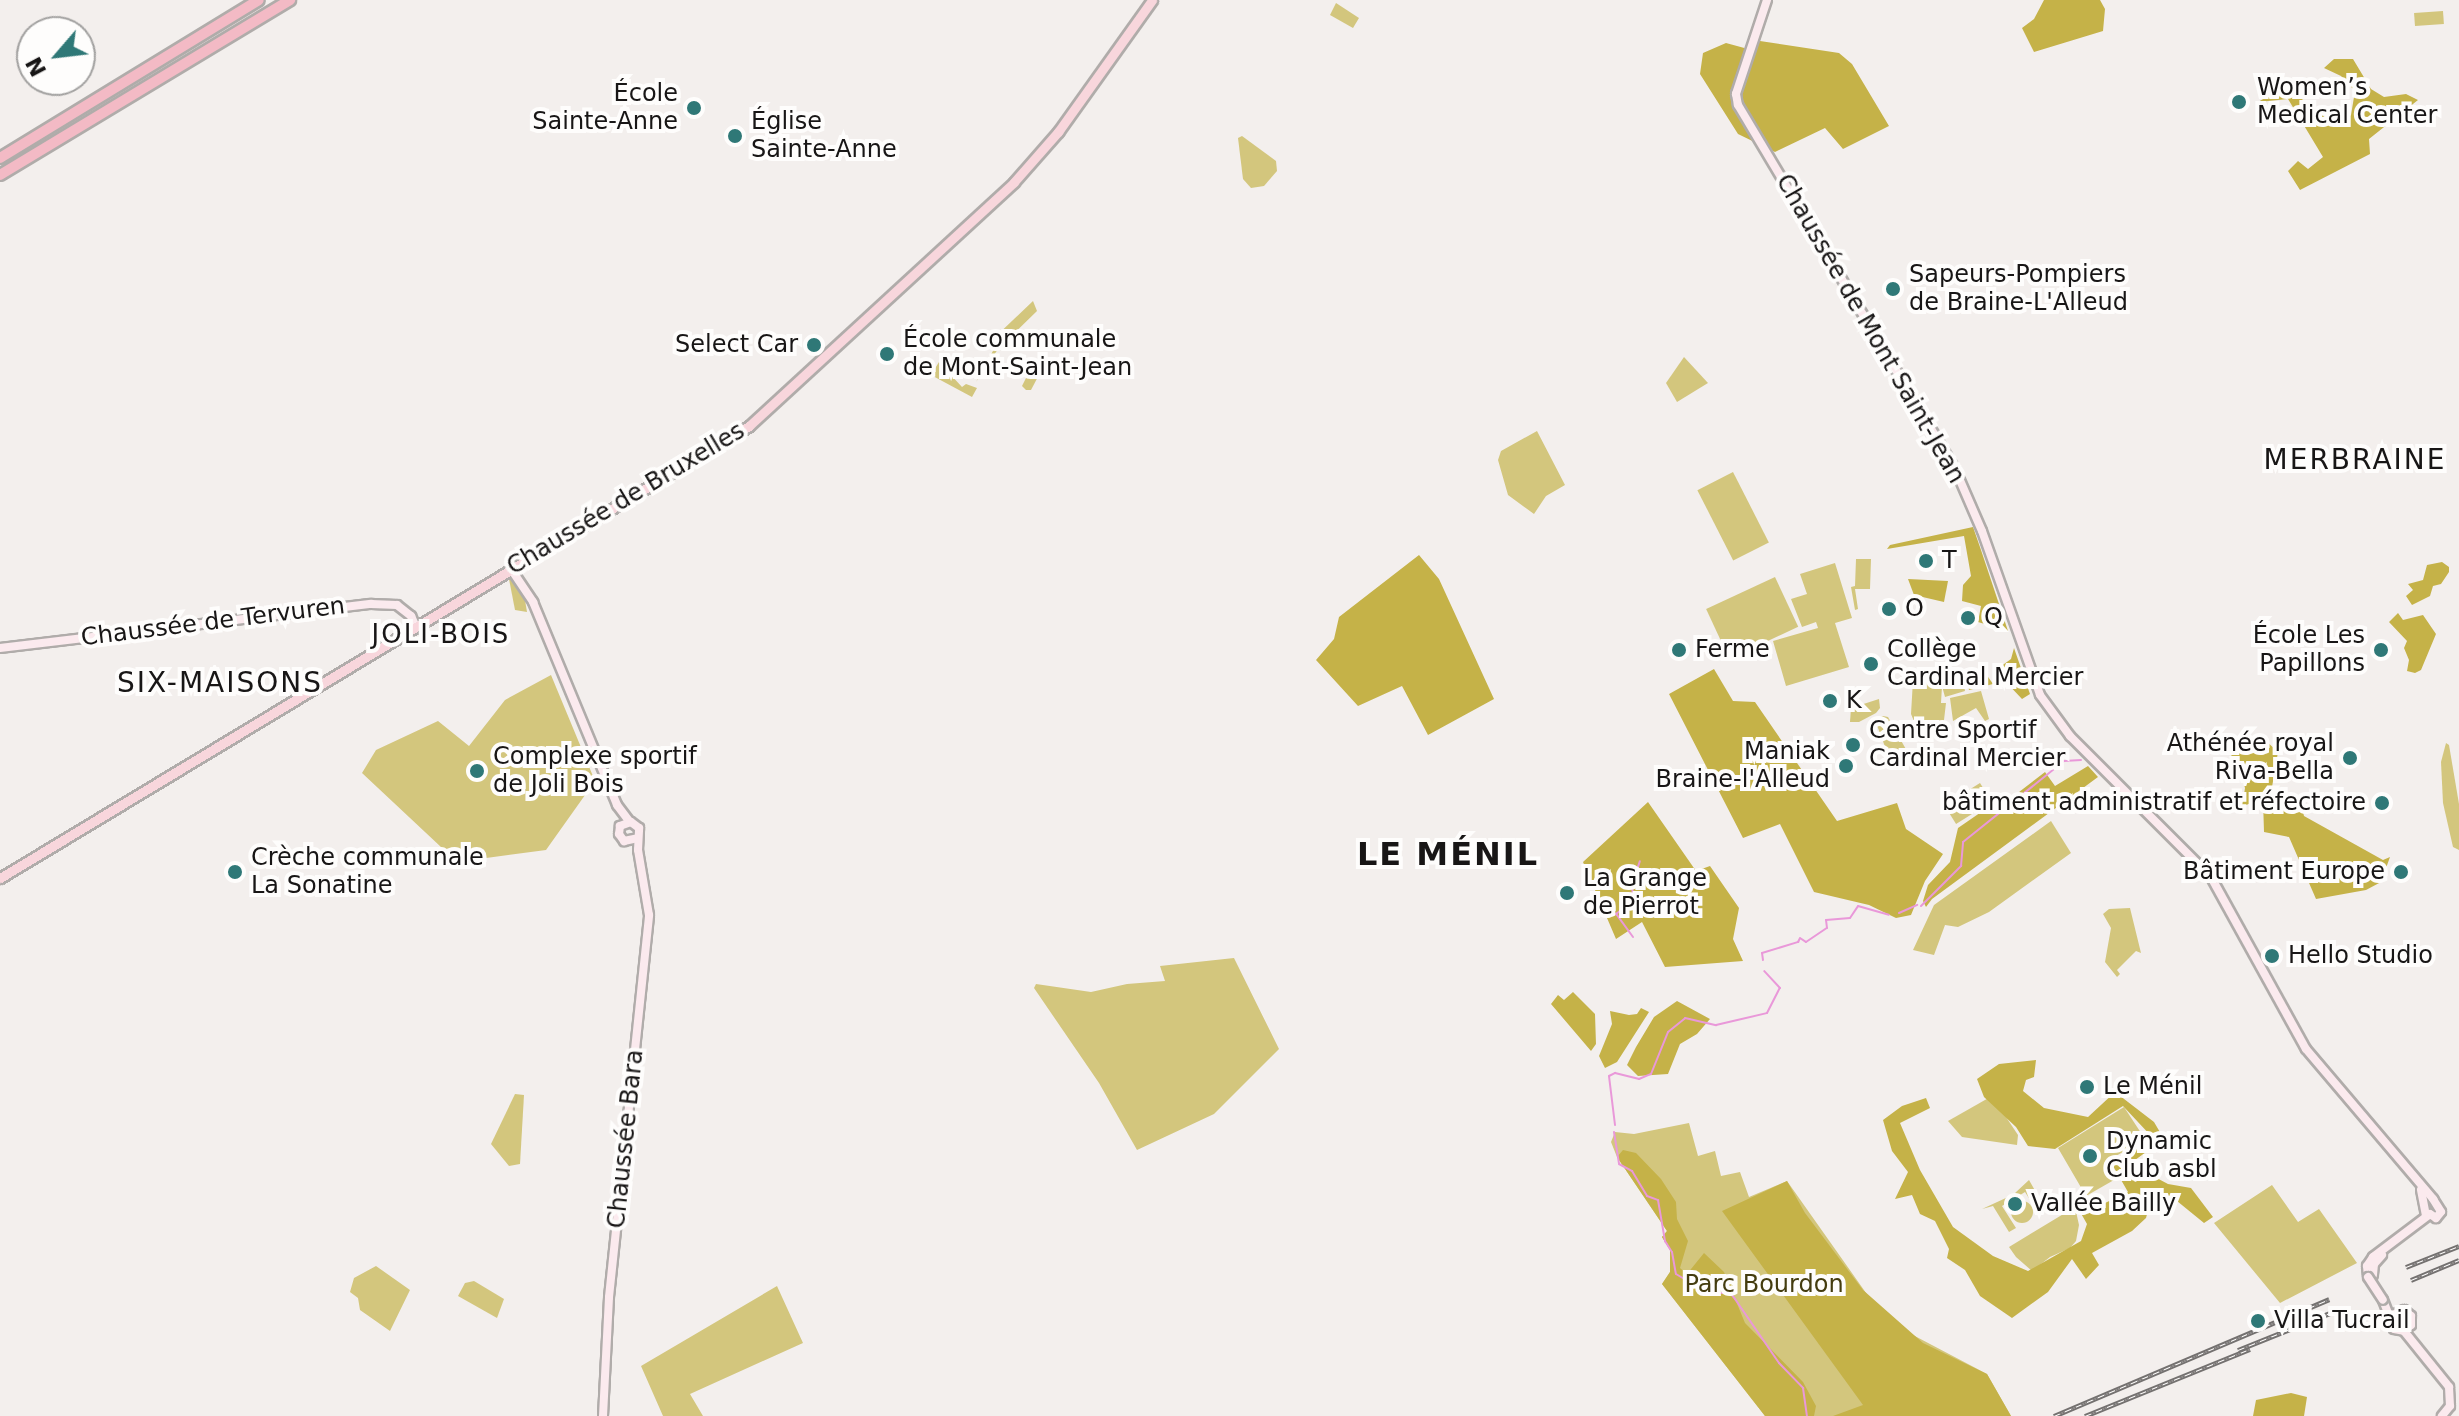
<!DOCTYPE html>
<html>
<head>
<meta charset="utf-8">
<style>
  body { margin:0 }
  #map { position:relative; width:2459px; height:1416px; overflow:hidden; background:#f3efed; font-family:"DejaVu Sans",sans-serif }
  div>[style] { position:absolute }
  .green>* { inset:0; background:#d3c67d; transform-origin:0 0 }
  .round { border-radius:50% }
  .forest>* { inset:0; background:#c5b248 }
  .stream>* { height:2px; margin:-1px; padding:0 1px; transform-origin:1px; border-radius:1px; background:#e998d9 }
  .roads { filter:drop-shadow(2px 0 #b0acaa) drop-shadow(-2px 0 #b0acaa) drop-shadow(0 2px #b0acaa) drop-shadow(0 -2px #b0acaa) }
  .secondary>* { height:8px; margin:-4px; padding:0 4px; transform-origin:4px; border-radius:4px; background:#fbeaee }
  .primary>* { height:9px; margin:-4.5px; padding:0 4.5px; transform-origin:4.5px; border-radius:4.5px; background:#f8d6dc }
  .highway>* { height:10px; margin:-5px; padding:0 5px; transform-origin:5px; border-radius:5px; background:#f3bac5 }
  .rail>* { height:5px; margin-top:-2.5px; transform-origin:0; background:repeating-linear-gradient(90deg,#fefdfc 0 6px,#747170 0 12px); box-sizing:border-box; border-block:2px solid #747170 }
  .bridges { filter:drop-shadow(2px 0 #b0acaa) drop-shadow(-2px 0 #b0acaa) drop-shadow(0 2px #b0acaa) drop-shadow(0 -2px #b0acaa) }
  .secondary-bridge>* { height:8px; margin:-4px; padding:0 4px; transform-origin:4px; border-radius:4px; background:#fbeaee }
  .dots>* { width:22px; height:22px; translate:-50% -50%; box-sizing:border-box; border:4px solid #fefdfc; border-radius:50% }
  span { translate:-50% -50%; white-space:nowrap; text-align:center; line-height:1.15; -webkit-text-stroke:8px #fefdfc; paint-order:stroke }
  .poi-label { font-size:24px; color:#181616 }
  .left { translate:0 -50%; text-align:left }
  .right { translate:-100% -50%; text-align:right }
  .street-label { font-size:24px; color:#181616 }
  .park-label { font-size:24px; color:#443c0f }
  .neighbourhood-label { font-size:26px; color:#181616; letter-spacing:2px }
  .quarter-label { font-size:28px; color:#181616; letter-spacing:2px }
  .district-label { font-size:32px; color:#181616; font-weight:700; letter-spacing:2px }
  .north { position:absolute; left:16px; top:16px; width:80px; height:80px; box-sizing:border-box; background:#fefdfc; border:2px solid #a2a1a0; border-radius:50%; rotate:242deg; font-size:22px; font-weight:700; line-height:32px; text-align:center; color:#181616 }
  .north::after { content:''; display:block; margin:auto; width:28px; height:36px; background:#2f7877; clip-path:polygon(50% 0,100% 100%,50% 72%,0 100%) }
</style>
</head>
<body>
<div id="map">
  <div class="green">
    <i style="clip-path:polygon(1336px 3px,1359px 18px,1353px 28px,1330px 15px)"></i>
    <i style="left:2443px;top:11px;width:13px;height:29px;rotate:86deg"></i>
    <i style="clip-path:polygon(1242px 136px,1276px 161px,1277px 171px,1264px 186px,1251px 188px,1243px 179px,1238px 138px)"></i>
    <i style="clip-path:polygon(1033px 301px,1037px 311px,998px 349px,976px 382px,994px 349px,989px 344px,992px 340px)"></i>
    <i style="clip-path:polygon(1684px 357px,1708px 383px,1677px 402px,1666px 383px)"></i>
    <i style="clip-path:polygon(939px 362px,962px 387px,966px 384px,977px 388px,972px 397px,931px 375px)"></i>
    <i style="clip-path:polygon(1033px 364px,1040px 367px,1041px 371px,1031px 390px,1026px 390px,1022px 386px)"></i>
    <i style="clip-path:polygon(1537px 431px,1565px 485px,1546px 496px,1534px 514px,1508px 495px,1498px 460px,1501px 451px)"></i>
    <i style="left:1733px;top:472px;width:79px;height:40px;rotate:63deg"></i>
    <i style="clip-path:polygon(1856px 559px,1871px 559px,1870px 589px,1855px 589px,1858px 609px,1855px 610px,1851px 587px,1855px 586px)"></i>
    <i style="clip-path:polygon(1835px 563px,1852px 618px,1835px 623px,1849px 667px,1786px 686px,1773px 641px,1818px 628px,1816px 622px,1802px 627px,1791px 599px,1807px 594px,1800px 574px)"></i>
    <i style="left:1775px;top:577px;width:55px;height:76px;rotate:65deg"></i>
    <i style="clip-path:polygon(512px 578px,525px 600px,527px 612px,515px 610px,509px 579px)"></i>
    <i style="clip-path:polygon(551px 675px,595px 781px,546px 850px,457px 862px,362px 773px,376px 750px,438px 721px,469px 746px,505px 700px)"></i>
    <i style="clip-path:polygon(1941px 678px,1942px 685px,1963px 680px,1965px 691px,1945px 697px,1942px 686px,1941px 703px,1946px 703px,1944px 720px,1928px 728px,1916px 726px,1911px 714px,1913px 680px)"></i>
    <i style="clip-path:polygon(1981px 691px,1989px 719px,1985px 721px,1976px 708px,1953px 721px,1950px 698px)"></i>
    <i style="clip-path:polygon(1879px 699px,1880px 708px,1876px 713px,1859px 722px,1850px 722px,1851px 708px)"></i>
    <i style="clip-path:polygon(1883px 716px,1888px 717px,1908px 753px,1890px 760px,1875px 720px)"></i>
    <i style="clip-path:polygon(2446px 743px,2449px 745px,2459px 804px,2459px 850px,2453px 847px,2443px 803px,2441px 762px)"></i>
    <i style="left:1980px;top:783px;width:22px;height:42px;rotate:58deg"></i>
    <i style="clip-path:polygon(2051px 821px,2071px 853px,1989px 912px,1958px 927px,1945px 925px,1934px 955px,1913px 950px,1934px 905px)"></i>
    <i style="clip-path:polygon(2130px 908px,2141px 953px,2136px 951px,2117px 970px,2120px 974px,2117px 977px,2105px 962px,2111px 928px,2103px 914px,2109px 909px)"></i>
    <i style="clip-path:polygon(1234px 958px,1279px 1049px,1214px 1114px,1137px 1150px,1099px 1083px,1034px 988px,1036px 984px,1091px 992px,1127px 984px,1165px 981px,1160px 966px)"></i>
    <i style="clip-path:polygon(515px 1094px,524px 1095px,520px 1164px,509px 1166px,491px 1144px)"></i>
    <i style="clip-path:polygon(1992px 1096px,2018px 1135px,2017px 1145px,1962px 1137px,1948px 1121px)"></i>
    <i style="clip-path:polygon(2124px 1107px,2145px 1139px,2104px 1163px,2114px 1180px,2086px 1196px,2058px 1148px)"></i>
    <i style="clip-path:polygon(1689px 1123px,1698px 1156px,1715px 1151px,1721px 1176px,1740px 1172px,1749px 1197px,1787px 1181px,1871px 1300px,1911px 1334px,1987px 1374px,2011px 1416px,1765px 1416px,1662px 1284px,1670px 1272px,1670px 1250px,1662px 1237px,1667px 1231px,1617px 1157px,1611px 1142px,1615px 1132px,1634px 1134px)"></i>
    <i style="clip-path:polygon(2029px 1180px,2046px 1210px,2039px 1214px,2025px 1192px,2017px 1197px,2015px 1193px)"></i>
    <i style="clip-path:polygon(2272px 1185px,2298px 1222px,2319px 1209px,2357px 1263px,2280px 1303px,2214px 1223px)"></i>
    <i style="clip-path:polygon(2008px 1197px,2010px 1201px,2002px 1206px,2016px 1228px,2009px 1232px,1993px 1206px,1982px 1209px)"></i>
    <i class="round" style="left:2011px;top:1201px;width:22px;height:22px"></i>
    <i style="clip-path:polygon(2075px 1207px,2079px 1225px,2076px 1241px,2070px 1248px,2050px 1257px,2032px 1271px,2016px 1257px,2009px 1247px)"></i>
    <i style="clip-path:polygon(376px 1266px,410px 1290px,390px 1331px,360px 1310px,358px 1298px,350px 1292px,354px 1278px)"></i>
    <i style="clip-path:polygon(474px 1281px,504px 1299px,497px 1318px,458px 1296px,465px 1283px)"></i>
    <i style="clip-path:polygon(777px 1286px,803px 1343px,690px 1394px,703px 1416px,663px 1416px,641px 1366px)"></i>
  </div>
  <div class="forest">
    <i style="clip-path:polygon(2044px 0,2100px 0,2105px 9px,2103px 31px,2034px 52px,2022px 28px,2034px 19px)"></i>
    <i style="clip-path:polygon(1760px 41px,1839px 53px,1852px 64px,1889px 126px,1843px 149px,1825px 128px,1775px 152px,1738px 134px,1700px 74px,1703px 53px,1726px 43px,1748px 49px)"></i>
    <i style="clip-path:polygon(2334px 59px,2353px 59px,2371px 89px,2384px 97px,2406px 94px,2418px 100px,2369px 139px,2370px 154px,2300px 190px,2288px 171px,2298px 161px,2308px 169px,2323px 157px,2288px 99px,2258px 102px,2299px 78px,2303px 103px,2340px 127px,2351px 115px,2355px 91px,2341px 76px,2324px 68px)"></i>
    <i style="clip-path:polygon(1973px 527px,1981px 550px,2008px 631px,1978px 622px,1981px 606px,1962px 601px,1963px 585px,1971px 576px,1964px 536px,1887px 549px,1890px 545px)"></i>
    <i style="clip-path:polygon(1419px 555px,1439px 579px,1494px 699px,1428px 735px,1402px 686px,1358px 706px,1316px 660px,1334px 639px,1339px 617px)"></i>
    <i style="clip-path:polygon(2442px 562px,2449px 567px,2449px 572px,2441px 584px,2433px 586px,2430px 596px,2412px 605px,2406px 596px,2413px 590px,2408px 584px,2423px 580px,2427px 565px)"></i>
    <i style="clip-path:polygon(1908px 579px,1948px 581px,1944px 602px,1914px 595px)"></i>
    <i style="clip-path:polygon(2398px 613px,2403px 620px,2423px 615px,2436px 634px,2421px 670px,2415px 673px,2407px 671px,2409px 660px,2404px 648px,2407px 641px,2389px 622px)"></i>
    <i style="clip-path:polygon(2014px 648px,2030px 694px,2022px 699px,2004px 680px,1998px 681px,1993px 672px,2011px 659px)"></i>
    <i style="clip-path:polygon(1714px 669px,1733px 701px,1755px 702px,1837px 821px,1897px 803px,1906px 829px,1943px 854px,1925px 881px,1911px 915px,1896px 918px,1869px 905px,1814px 892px,1780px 824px,1743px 838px,1669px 694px)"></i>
    <i style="clip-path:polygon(1965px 672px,1986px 674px,1993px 684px,1969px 690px)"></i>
    <i style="clip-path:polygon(2241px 739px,2265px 740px,2278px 752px,2271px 793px,2277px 789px,2301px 804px,2304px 816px,2383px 860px,2390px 857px,2381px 882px,2366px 890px,2316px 899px,2289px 837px,2264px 832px,2263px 800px,2268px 795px,2242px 807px,2245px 788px,2239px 766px,2230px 758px)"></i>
    <i style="clip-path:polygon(2088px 766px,2098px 777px,1932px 899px,1926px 907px,1923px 901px,1928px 885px,1950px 862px,1958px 828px,1987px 808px,1997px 809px,2045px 772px,2055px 786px)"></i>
    <i style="clip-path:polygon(1648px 802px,1696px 871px,1710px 866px,1739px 908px,1733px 939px,1743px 961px,1665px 967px,1642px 922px,1616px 939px,1583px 862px)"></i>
    <i style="clip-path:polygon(1573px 992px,1595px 1014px,1596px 1044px,1591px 1051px,1551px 1004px,1558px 995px,1564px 1000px)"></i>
    <i style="clip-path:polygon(1677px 1001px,1710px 1019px,1697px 1034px,1680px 1044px,1668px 1074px,1638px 1076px,1627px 1065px,1636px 1047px,1654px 1017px)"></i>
    <i style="clip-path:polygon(1641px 1008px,1649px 1012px,1617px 1062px,1605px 1068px,1599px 1056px,1612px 1024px,1610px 1011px,1629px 1015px,1637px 1014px)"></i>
    <i style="clip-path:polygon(2036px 1060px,2034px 1077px,2026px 1080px,2023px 1091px,2044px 1108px,2088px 1117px,2115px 1092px,2154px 1122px,2164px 1139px,2124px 1168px,2135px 1182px,2151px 1175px,2168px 1184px,2191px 1188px,2213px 1217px,2204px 1223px,2177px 1201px,2165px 1197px,2149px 1207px,2146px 1218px,2132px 1231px,2092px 1253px,2099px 1265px,2086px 1279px,2072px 1259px,2048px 1292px,2012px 1318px,1980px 1296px,1965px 1270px,1947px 1258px,1949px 1249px,1935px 1221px,1920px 1214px,1912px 1195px,1895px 1199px,1908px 1172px,1892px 1151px,1883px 1120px,1902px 1106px,1926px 1098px,1930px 1108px,1900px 1123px,1920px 1170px,1953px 1227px,1993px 1256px,2028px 1271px,2081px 1241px,2087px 1224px,2070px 1194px,2103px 1204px,2128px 1192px,2113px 1166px,2152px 1137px,2123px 1106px,2055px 1149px,2028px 1146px,2016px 1127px,1984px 1097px,1977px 1079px,1999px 1064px)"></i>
    <i style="clip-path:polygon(1623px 1150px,1636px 1153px,1661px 1179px,1676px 1202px,1677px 1219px,1688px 1241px,1680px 1268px,1687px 1274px,1704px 1253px,1724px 1272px,1745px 1323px,1803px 1382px,1816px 1406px,1814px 1416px,1765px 1416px,1662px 1284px,1670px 1272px,1670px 1250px,1662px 1237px,1667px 1231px,1617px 1157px)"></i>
    <i style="clip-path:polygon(1787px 1181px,1805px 1213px,1863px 1290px,1923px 1343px,1987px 1374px,2011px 1416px,1833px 1416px,1863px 1405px,1722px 1211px)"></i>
    <i style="clip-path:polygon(2291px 1393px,2307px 1397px,2304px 1416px,2253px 1416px,2256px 1400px)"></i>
  </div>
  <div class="stream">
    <i style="left:1921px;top:906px;width:57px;rotate:-45deg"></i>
    <i style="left:1961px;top:866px;width:24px;rotate:-85deg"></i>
    <i style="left:1963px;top:842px;width:129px;rotate:-38.7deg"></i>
    <i style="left:2064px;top:761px;width:17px;rotate:-3deg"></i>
    <i style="left:1899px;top:913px;width:20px;rotate:-24deg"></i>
    <i style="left:1633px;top:937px;width:29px;rotate:-126deg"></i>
    <i style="left:1616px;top:914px;width:21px;rotate:-37deg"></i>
    <i style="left:1633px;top:901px;width:17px;rotate:-93deg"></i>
    <i style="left:1632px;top:884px;width:24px;rotate:-71deg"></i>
    <i style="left:1763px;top:960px;width:7px;rotate:-98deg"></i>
    <i style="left:1762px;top:953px;width:38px;rotate:-17deg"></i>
    <i style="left:1798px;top:942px;width:4px;rotate:-63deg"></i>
    <i style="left:1800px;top:938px;width:7px;rotate:34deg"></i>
    <i style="left:1806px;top:942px;width:25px;rotate:-34deg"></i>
    <i style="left:1827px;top:928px;width:8px;rotate:-97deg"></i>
    <i style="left:1826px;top:920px;width:24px;rotate:-5deg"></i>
    <i style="left:1850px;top:918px;width:14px;rotate:-56deg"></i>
    <i style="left:1858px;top:906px;width:32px;rotate:16deg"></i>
    <i style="left:1615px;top:1125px;width:49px;rotate:-97deg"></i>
    <i style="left:1609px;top:1076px;width:7px;rotate:-27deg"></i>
    <i style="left:1615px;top:1073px;width:25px;rotate:14deg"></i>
    <i style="left:1639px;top:1079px;width:13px;rotate:-23deg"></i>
    <i style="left:1651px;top:1074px;width:45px;rotate:-68deg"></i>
    <i style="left:1668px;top:1032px;width:22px;rotate:-39deg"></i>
    <i style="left:1685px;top:1018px;width:32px;rotate:13deg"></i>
    <i style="left:1716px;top:1025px;width:52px;rotate:-13.2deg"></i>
    <i style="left:1767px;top:1013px;width:28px;rotate:-63deg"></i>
    <i style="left:1780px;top:988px;width:23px;rotate:-133deg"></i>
    <i style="left:1614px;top:1132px;width:32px;rotate:81deg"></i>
    <i style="left:1619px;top:1164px;width:15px;rotate:28deg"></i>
    <i style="left:1632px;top:1171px;width:29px;rotate:59deg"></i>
    <i style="left:1647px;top:1196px;width:12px;rotate:20deg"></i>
    <i style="left:1658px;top:1200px;width:42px;rotate:80.3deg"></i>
    <i style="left:1665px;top:1241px;width:13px;rotate:58deg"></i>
    <i style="left:1672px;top:1252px;width:22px;rotate:80deg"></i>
    <i style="left:1676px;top:1274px;width:33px;rotate:31deg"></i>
    <i style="left:1704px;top:1291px;width:27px;rotate:6deg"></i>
    <i style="left:1731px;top:1294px;width:6px;rotate:51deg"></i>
    <i style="left:1735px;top:1299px;width:78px;rotate:55.5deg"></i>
    <i style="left:1779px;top:1363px;width:35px;rotate:46deg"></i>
    <i style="left:1803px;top:1388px;width:28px;rotate:82deg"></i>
  </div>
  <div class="roads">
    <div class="secondary">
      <i style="left:1767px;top:0;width:99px;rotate:108.3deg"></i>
      <i style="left:1736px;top:94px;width:11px;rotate:80deg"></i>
      <i style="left:1738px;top:105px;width:426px;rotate:59.2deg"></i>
      <i style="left:1956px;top:471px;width:65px;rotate:66.6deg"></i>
      <i style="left:1982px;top:531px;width:174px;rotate:70.5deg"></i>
      <i style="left:2040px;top:695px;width:51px;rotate:53.8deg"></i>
      <i style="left:2070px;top:736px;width:199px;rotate:45deg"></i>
      <i style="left:2211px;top:877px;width:196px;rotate:61.1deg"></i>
      <i style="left:2306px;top:1049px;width:197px;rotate:49.7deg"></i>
      <i style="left:2433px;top:1199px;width:15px;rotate:58deg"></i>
      <i style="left:2441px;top:1212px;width:8px;rotate:130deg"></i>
      <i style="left:2436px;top:1218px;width:7px;rotate:-146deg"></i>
      <i style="left:511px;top:569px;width:40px;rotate:56deg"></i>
      <i style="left:533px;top:602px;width:220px;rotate:67.5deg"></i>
      <i style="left:617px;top:805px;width:21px;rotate:53deg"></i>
      <i style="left:0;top:648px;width:374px;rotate:-6.8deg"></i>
      <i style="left:371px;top:604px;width:26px;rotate:2deg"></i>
      <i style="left:397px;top:605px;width:18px;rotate:38deg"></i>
      <i style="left:411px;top:616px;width:12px;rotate:66deg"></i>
      <i style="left:2421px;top:1190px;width:26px;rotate:79deg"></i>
      <i style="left:2373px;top:1275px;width:11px;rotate:-85deg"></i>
      <i style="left:2374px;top:1264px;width:12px;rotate:-48deg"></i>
      <i style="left:2368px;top:1277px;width:11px;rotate:-95deg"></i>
      <i style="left:2367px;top:1266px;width:11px;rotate:-56deg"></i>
      <i style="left:2373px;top:1257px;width:71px;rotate:-37deg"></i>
      <i style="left:2383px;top:1300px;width:31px;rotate:69deg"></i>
      <i style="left:2394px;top:1329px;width:10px;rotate:11deg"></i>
      <i style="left:2404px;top:1331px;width:9px;rotate:-41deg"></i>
      <i style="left:2411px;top:1325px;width:9px;rotate:-90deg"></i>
      <i style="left:2411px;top:1316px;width:9px;rotate:-139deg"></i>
      <i style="left:2404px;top:1310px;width:13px;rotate:157deg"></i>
      <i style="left:2404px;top:1331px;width:72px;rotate:51.2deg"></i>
      <i style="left:2449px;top:1387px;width:19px;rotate:87deg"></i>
      <i style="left:2450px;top:1406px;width:13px;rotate:129deg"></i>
      <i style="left:603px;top:1416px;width:119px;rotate:-87.1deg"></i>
      <i style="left:609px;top:1297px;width:384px;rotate:-84deg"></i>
      <i style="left:649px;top:915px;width:66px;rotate:-99.6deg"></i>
      <i style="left:638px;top:850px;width:22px;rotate:-87deg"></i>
      <i style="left:639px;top:828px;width:10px;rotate:-143deg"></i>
      <i style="left:631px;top:822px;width:12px;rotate:160deg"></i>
      <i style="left:620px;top:826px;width:8px;rotate:97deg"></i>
      <i style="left:619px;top:834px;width:9px;rotate:54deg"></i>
      <i style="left:624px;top:841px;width:14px;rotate:-12deg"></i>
    </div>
    <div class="primary">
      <i style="left:0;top:878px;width:875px;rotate:-31.11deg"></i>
      <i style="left:749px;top:426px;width:360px;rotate:-42.6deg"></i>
      <i style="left:1014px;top:182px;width:67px;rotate:-48.7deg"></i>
      <i style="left:1058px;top:132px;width:162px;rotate:-54.5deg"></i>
    </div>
    <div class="highway">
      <i style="left:0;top:158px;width:303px;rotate:-31.4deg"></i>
      <i style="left:0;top:175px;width:339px;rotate:-31.1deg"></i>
    </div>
  </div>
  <div class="rail">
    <i style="left:2406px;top:1267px;width:57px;rotate:-21.6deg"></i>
    <i style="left:2411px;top:1280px;width:52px;rotate:-22.6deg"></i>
    <i style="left:2238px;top:1350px;width:105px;rotate:-21.9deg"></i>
    <i style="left:2054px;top:1416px;width:299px;rotate:-23deg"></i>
    <i style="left:2085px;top:1416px;width:178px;rotate:-22.1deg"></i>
  </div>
  <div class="bridges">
    <div class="secondary-bridge">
      <i style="left:2368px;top:1277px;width:27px;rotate:57deg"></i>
    </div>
  </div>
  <div class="dots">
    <i style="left:2239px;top:102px;background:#2f7877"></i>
    <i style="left:694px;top:108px;background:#2f7877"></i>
    <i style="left:735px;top:136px;background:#2f7877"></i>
    <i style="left:1893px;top:289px;background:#2f7877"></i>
    <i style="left:814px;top:345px;background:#2f7877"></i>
    <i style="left:887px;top:354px;background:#2f7877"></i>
    <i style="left:1926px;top:561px;background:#2f7877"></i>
    <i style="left:1889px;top:609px;background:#2f7877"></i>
    <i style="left:1968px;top:618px;background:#2f7877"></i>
    <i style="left:1679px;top:650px;background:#2f7877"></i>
    <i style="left:2381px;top:650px;background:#2f7877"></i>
    <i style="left:1871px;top:664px;background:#2f7877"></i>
    <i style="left:1830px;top:701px;background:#2f7877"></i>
    <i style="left:1853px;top:745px;background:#2f7877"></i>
    <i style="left:2350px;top:758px;background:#2f7877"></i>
    <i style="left:1846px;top:766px;background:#2f7877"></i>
    <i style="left:477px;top:771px;background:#2f7877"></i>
    <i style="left:2382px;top:803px;background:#2f7877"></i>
    <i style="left:235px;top:872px;background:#2f7877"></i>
    <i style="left:2401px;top:872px;background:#2f7877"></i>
    <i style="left:1567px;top:893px;background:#2f7877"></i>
    <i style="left:2272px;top:956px;background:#2f7877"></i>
    <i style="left:2087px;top:1087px;background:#2f7877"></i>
    <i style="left:2090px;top:1156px;background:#2f7877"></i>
    <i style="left:2015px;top:1204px;background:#2f7877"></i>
    <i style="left:2258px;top:1321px;background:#2f7877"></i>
  </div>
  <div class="poi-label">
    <span class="left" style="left:2257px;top:102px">Women’s<br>Medical Center</span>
    <span class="right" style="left:678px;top:108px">École<br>Sainte-Anne</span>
    <span class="left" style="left:751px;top:136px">Église<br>Sainte-Anne</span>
    <span class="left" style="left:1909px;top:289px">Sapeurs-Pompiers<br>de Braine-L'Alleud</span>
    <span class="left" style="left:903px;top:354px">École communale<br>de Mont-Saint-Jean</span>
    <span class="right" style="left:798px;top:345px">Select Car</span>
    <span class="left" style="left:1942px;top:561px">T</span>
    <span class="left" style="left:1905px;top:609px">O</span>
    <span class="left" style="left:1984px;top:618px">Q</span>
    <span class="right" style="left:2365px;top:650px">École Les<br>Papillons</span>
    <span class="left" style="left:1695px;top:650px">Ferme</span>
    <span class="left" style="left:1887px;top:664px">Collège<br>Cardinal Mercier</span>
    <span class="left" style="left:1846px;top:701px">K</span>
    <span class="left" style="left:1869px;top:745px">Centre Sportif<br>Cardinal Mercier</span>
    <span class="right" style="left:2334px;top:758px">Athénée royal<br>Riva-Bella</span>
    <span class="right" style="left:1830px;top:766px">Maniak<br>Braine-l'Alleud</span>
    <span class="left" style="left:493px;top:771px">Complexe sportif<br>de Joli Bois</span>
    <span class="right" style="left:2366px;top:803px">bâtiment administratif et réfectoire</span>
    <span class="left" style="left:251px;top:872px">Crèche communale<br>La Sonatine</span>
    <span class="right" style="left:2385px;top:872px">Bâtiment Europe</span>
    <span class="left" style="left:1583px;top:893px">La Grange<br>de Pierrot</span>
    <span class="left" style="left:2288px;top:956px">Hello Studio</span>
    <span class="left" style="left:2103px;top:1087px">Le Ménil</span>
    <span class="left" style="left:2106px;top:1156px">Dynamic<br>Club asbl</span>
    <span class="left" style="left:2031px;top:1204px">Vallée Bailly</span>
    <span class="left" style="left:2274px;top:1321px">Villa Tucrail</span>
  </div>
  <div class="street-label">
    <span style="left:1870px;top:329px;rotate:60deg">Chaussée de Mont Saint-Jean</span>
    <span style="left:626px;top:499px;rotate:-31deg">Chaussée de Bruxelles</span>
    <span style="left:213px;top:622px;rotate:-7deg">Chaussée de Tervuren</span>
    <span style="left:626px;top:1139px;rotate:-84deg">Chaussée Bara</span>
  </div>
  <div class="park-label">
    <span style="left:1764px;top:1285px">Parc Bourdon</span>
  </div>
  <div class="neighbourhood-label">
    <span style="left:441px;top:635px">JOLI-BOIS</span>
  </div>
  <div class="quarter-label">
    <span style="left:2355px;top:460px">MERBRAINE</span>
    <span style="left:220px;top:683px">SIX-MAISONS</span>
  </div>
  <div class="district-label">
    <span style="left:1448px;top:854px">LE MÉNIL</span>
  </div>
  <div class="north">N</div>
</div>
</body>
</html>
